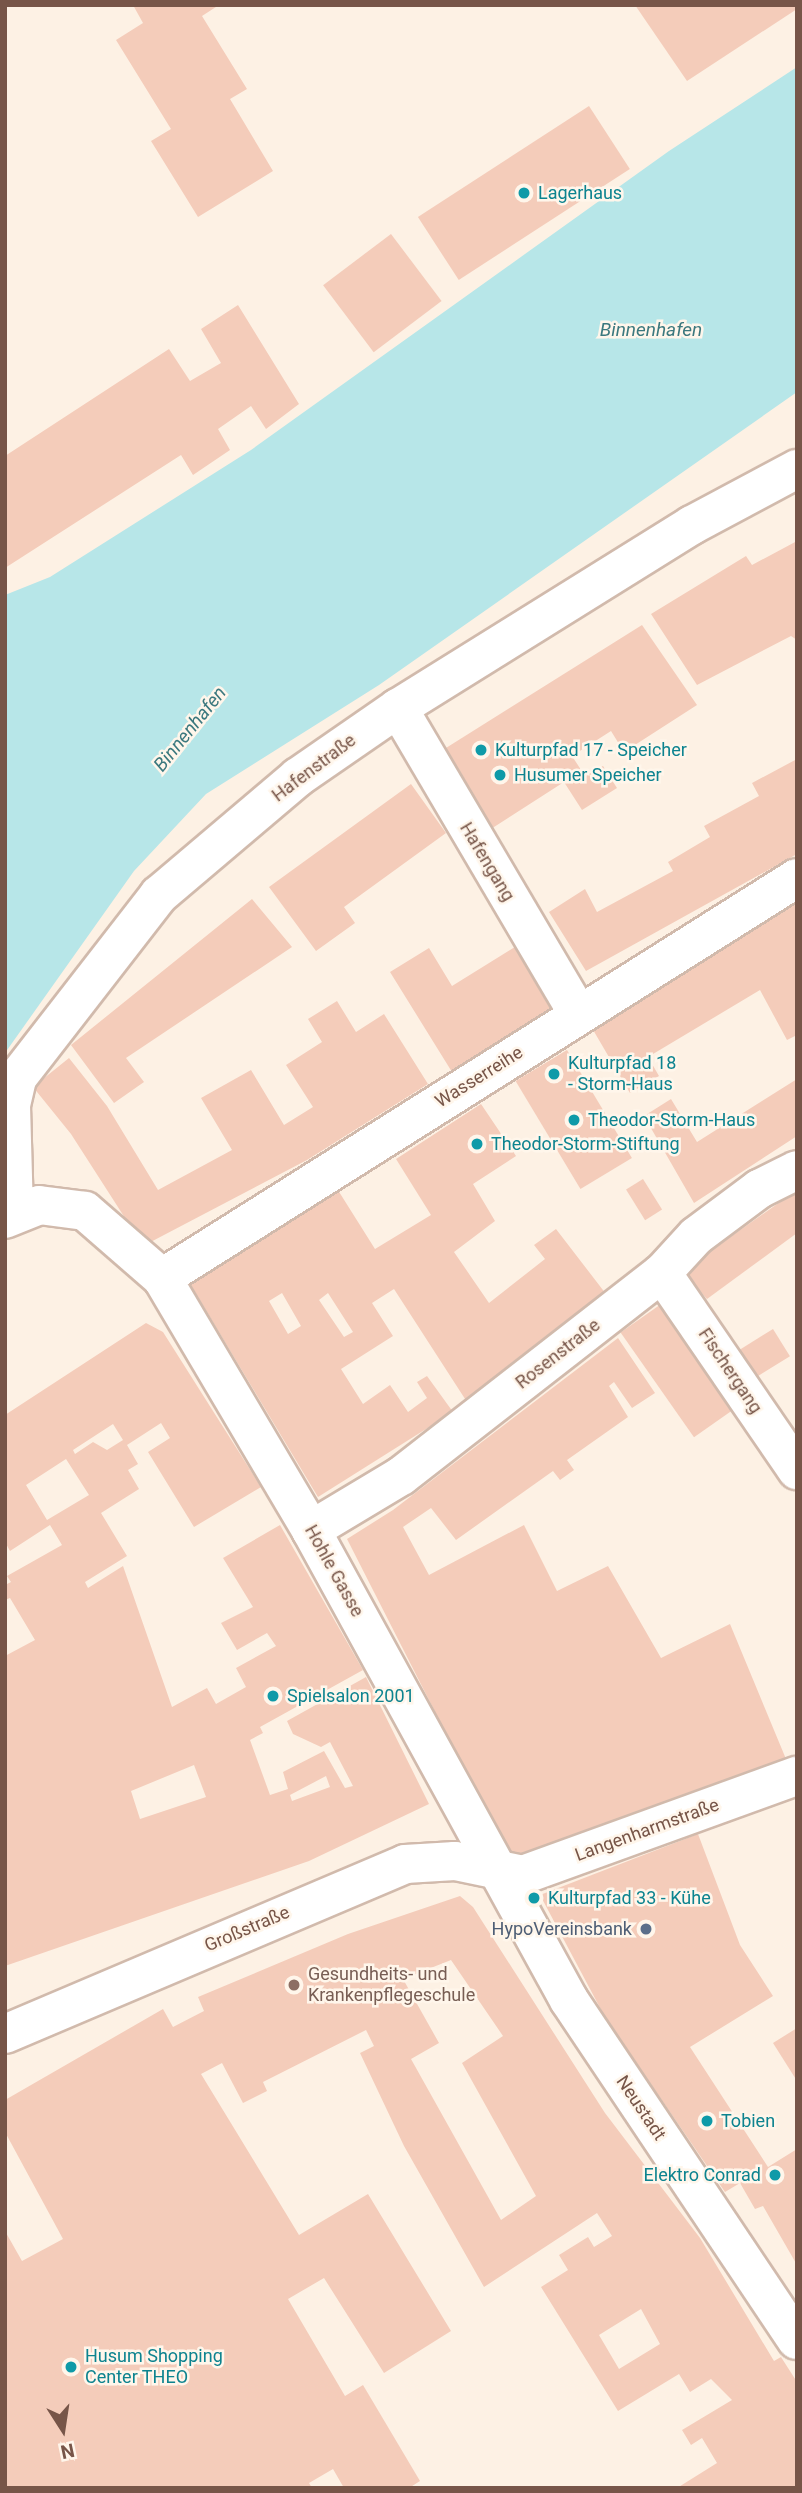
<!DOCTYPE html>
<html>
<head>
<meta charset="utf-8">
<style>
  body { margin:0 }
  #map { position:relative; width:802px; height:2493px; overflow:hidden; background:#fdf1e4; font-family:Roboto,sans-serif }
  div>[style] { position:absolute }
  .water>* { inset:0; background:#b7e6e8 }
  .building>* { inset:0; background:#f4ccba; transform-origin:0 0 }
  .roads { filter:drop-shadow(2px 0 #d1baac) drop-shadow(-2px 0 #d1baac) drop-shadow(0 2px #d1baac) drop-shadow(0 -2px #d1baac) }
  .minor>* { height:38px; margin:-19px; padding:0 19px; transform-origin:19px; border-radius:19px; background:#fff }
  .dots>* { width:19px; height:19px; translate:-50% -50%; box-sizing:border-box; border:4px solid #fff6eb; border-radius:50% }
  span { translate:-50% -50%; white-space:nowrap; text-align:center; line-height:1.15; -webkit-text-stroke:5px #fff6eb; paint-order:stroke }
  .culture-label { font-size:18px; color:#0d838f }
  .left { translate:0 -50%; text-align:left }
  .right { translate:-100% -50%; text-align:right }
  .street-label { font-size:18px; color:#775548 }
  .service-label { font-size:18px; color:#4e5e75 }
  .education-label { font-size:18px; color:#785e54 }
  .water-label { font-size:19px; color:#3b787e; font-style:italic }
  .frame { position:absolute; inset:0; border:7px solid #775548; pointer-events:none }
  .north { position:absolute; left:28px; top:2395px; width:70px; height:70px; -webkit-text-stroke:5px #fff6eb; paint-order:stroke; rotate:168deg; font-size:19px; font-weight:700; line-height:28px; text-align:center; color:#775548 }
  .north::after { content:''; display:block; margin:auto; width:24px; height:32px; background:#775548; clip-path:polygon(50% 0,100% 100%,50% 72%,0 100%) }
</style>
</head>
<body>
<div id="map">
  <div class="water">
    <i style="clip-path:polygon(797px 67px,797px 392px,379px 685px,206px 794px,134px 871px,5px 1053px,5px 595px,50px 577px,251px 450px,669px 151px)"></i>
  </div>
  <div class="building">
    <i style="clip-path:polygon(133px 5px,219px 5px,202px 16px,247px 89px,230px 99px,273px 171px,198px 217px,151px 141px,171px 129px,116px 40px,143px 23px)"></i>
    <i style="clip-path:polygon(635px 5px,797px 5px,797px 9px,687px 81px)"></i>
    <i style="left:589px;top:106px;width:75px;height:204px;rotate:57deg"></i>
    <i style="left:391px;top:234px;width:84px;height:85px;rotate:53deg"></i>
    <i style="clip-path:polygon(238px 305px,299px 404px,266px 429px,251px 406px,218px 429px,230px 450px,193px 475px,181px 455px,5px 568px,5px 456px,169px 349px,190px 381px,221px 363px,201px 329px)"></i>
    <i style="clip-path:polygon(797px 541px,797px 640px,791px 636px,697px 685px,651px 614px,746px 556px,752px 565px)"></i>
    <i style="clip-path:polygon(642px 625px,697px 705px,624px 752px,611px 731px,572px 756px,585px 776px,603px 766px,617px 788px,582px 810px,564px 782px,480px 836px,430px 758px)"></i>
    <i style="clip-path:polygon(797px 759px,797px 854px,586px 971px,549px 912px,585px 889px,597px 912px,673px 871px,668px 862px,710px 837px,704px 826px,759px 796px,752px 783px)"></i>
    <i style="clip-path:polygon(411px 784px,446px 833px,344px 907px,355px 923px,316px 951px,269px 887px)"></i>
    <i style="clip-path:polygon(797px 898px,797px 1035px,787px 1040px,760px 990px,648px 1057px,659px 1076px,630px 1093px,589px 1023px)"></i>
    <i style="clip-path:polygon(252px 899px,292px 947px,126px 1058px,144px 1082px,114px 1103px,71px 1045px)"></i>
    <i style="clip-path:polygon(523px 942px,562px 1005px,452px 1072px,390px 972px,429px 948px,452px 986px)"></i>
    <i style="clip-path:polygon(337px 1001px,356px 1032px,384px 1014px,428px 1084px,307px 1160px,143px 1246px,71px 1134px,33px 1087px,69px 1058px,107px 1106px,158px 1190px,232px 1150px,201px 1098px,251px 1070px,284px 1125px,313px 1107px,286px 1065px,322px 1042px,308px 1019px)"></i>
    <i style="left:567px;top:1050px;width:126px;height:60px;rotate:59deg"></i>
    <i style="clip-path:polygon(797px 1079px,797px 1136px,694px 1203px,644px 1116px,671px 1099px,697px 1142px)"></i>
    <i style="clip-path:polygon(evenodd,481px 1104px,516px 1156px,473px 1184px,495px 1221px,454px 1252px,489px 1303px,545px 1259px,534px 1245px,556px 1229px,606px 1294px,467px 1402px,394px 1289px,372px 1303px,393px 1336px,341px 1369px,363px 1404px,390px 1385px,408px 1412px,427px 1398px,417px 1382px,427px 1376px,453px 1412px,318px 1497px,190px 1284px,191px 1277px,336px 1187px,375px 1249px,431px 1215px,396px 1159px,481px 1104px,282px 1293px,301px 1326px,288px 1334px,269px 1301px,282px 1293px,481px 1104px,328px 1293px,353px 1332px,344px 1337px,319px 1300px,328px 1293px)"></i>
    <i style="left:643px;top:1179px;width:36px;height:20px;rotate:58deg"></i>
    <i style="clip-path:polygon(797px 1190px,797px 1233px,707px 1299px,682px 1271px)"></i>
    <i style="left:664px;top:1302px;width:128px;height:53px;rotate:55deg"></i>
    <i style="clip-path:polygon(evenodd,146px 1323px,163px 1332px,261px 1487px,194px 1527px,148px 1452px,170px 1438px,161px 1423px,127px 1445px,138px 1464px,128px 1470px,139px 1489px,101px 1513px,127px 1556px,85px 1582px,88px 1588px,123px 1566px,172px 1707px,207px 1688px,216px 1704px,246px 1687px,236px 1668px,276px 1646px,267px 1633px,237px 1650px,221px 1623px,253px 1607px,223px 1558px,280px 1525px,363px 1670px,260px 1727px,263px 1733px,250px 1740px,270px 1795px,288px 1789px,283px 1772px,324px 1751px,345px 1788px,353px 1786px,330px 1742px,321px 1747px,293px 1734px,287px 1721px,366px 1677px,429px 1804px,309px 1861px,5px 1966px,5px 1656px,35px 1640px,10px 1598px,5px 1600px,5px 1585px,11px 1582px,7px 1576px,62px 1545px,50px 1525px,10px 1551px,5px 1542px,5px 1415px,146px 1323px,113px 1424px,123px 1440px,107px 1450px,93px 1442px,75px 1454px,73px 1450px,113px 1424px,146px 1323px,66px 1459px,89px 1495px,47px 1520px,26px 1485px,66px 1459px,146px 1323px,194px 1765px,206px 1797px,140px 1819px,131px 1791px,194px 1765px,146px 1323px,326px 1776px,330px 1787px,292px 1801px,290px 1795px,326px 1776px)"></i>
    <i style="left:773px;top:1329px;width:32px;height:44px;rotate:58deg"></i>
    <i style="clip-path:polygon(618px 1338px,655px 1393px,632px 1408px,614px 1382px,609px 1386px,628px 1417px,567px 1460px,574px 1470px,560px 1480px,553px 1471px,456px 1540px,431px 1508px,403px 1527px,429px 1575px,524px 1525px,557px 1591px,608px 1566px,661px 1658px,730px 1624px,786px 1759px,510px 1859px,347px 1539px,393px 1510px)"></i>
    <i style="clip-path:polygon(698px 1834px,740px 1945px,773px 1996px,690px 2047px,768px 2167px,797px 2149px,797px 2265px,763px 2206px,755px 2209px,740px 2183px,725px 2192px,606px 2019px,540px 1895px)"></i>
    <i style="clip-path:polygon(evenodd,460px 1896px,473px 1907px,605px 2113px,700px 2238px,774px 2361px,781px 2357px,797px 2382px,797px 2488px,677px 2488px,717px 2463px,702px 2438px,691px 2445px,682px 2430px,732px 2400px,711px 2379px,690px 2392px,679px 2374px,618px 2411px,541px 2287px,568px 2270px,559px 2255px,588px 2237px,594px 2247px,612px 2236px,597px 2213px,484px 2287px,404px 2146px,360px 2053px,374px 2046px,366px 2030px,263px 2082px,267px 2091px,243px 2103px,222px 2063px,201px 2074px,299px 2235px,368px 2194px,451px 2331px,384px 2373px,324px 2278px,288px 2299px,345px 2396px,363px 2385px,420px 2481px,409px 2488px,344px 2488px,333px 2469px,309px 2483px,312px 2488px,5px 2488px,5px 2231px,22px 2261px,63px 2239px,5px 2132px,5px 2100px,163px 2009px,173px 2027px,204px 2011px,198px 1997px,348px 1934px,460px 1896px,451px 1960px,503px 2036px,462px 2063px,536px 2196px,501px 2220px,411px 2059px,439px 2043px,403px 1979px,451px 1960px,460px 1896px,641px 2309px,660px 2344px,619px 2369px,599px 2335px,641px 2309px)"></i>
    <i style="clip-path:polygon(797px 2028px,797px 2081px,773px 2043px)"></i>
  </div>
  <div class="roads">
    <div class="minor">
      <i style="left:398px;top:708px;width:355px;rotate:59.5deg"></i>
      <i style="left:14px;top:1213px;width:108px;rotate:-91.6deg"></i>
      <i style="left:11px;top:1105px;width:28px;rotate:-77deg"></i>
      <i style="left:17px;top:1078px;width:232px;rotate:-52.2deg"></i>
      <i style="left:159px;top:895px;width:182px;rotate:-40.3deg"></i>
      <i style="left:298px;top:777px;width:121px;rotate:-34.6deg"></i>
      <i style="left:398px;top:708px;width:346px;rotate:-31.9deg"></i>
      <i style="left:692px;top:525px;width:119px;rotate:-28.1deg"></i>
      <i style="left:5px;top:1219px;width:37px;rotate:-22deg"></i>
      <i style="left:39px;top:1205px;width:46px;rotate:7.4deg"></i>
      <i style="left:85px;top:1211px;width:102px;rotate:41deg"></i>
      <i style="left:162px;top:1278px;width:293px;rotate:59.4deg"></i>
      <i style="left:311px;top:1530px;width:536px;rotate:61.24deg"></i>
      <i style="left:569px;top:2000px;width:409px;rotate:56.2deg"></i>
      <i style="left:662px;top:1273px;width:239px;rotate:55.6deg"></i>
      <i style="left:162px;top:1278px;width:750px;rotate:-32.21deg"></i>
      <i style="left:311px;top:1530px;width:105px;rotate:-31deg"></i>
      <i style="left:401px;top:1476px;width:331px;rotate:-37.9deg"></i>
      <i style="left:662px;top:1273px;width:50px;rotate:-47.4deg"></i>
      <i style="left:696px;top:1236px;width:79px;rotate:-36.7deg"></i>
      <i style="left:759px;top:1189px;width:42px;rotate:-26.6deg"></i>
      <i style="left:5px;top:2034px;width:435px;rotate:-23deg"></i>
      <i style="left:405px;top:1864px;width:50px;rotate:-3.4deg"></i>
      <i style="left:455px;top:1861px;width:69px;rotate:11.6deg"></i>
      <i style="left:523px;top:1875px;width:291px;rotate:-19.9deg"></i>
    </div>
  </div>
  <div class="dots">
    <i style="left:524px;top:193px;background:#0f9aa8"></i>
    <i style="left:481px;top:750px;background:#0f9aa8"></i>
    <i style="left:500px;top:775px;background:#0f9aa8"></i>
    <i style="left:554px;top:1074px;background:#0f9aa8"></i>
    <i style="left:574px;top:1120px;background:#0f9aa8"></i>
    <i style="left:477px;top:1144px;background:#0f9aa8"></i>
    <i style="left:273px;top:1696px;background:#0f9aa8"></i>
    <i style="left:534px;top:1898px;background:#0f9aa8"></i>
    <i style="left:646px;top:1929px;background:#5c6f8a"></i>
    <i style="left:294px;top:1985px;background:#8d6e63"></i>
    <i style="left:707px;top:2121px;background:#0f9aa8"></i>
    <i style="left:775px;top:2175px;background:#0f9aa8"></i>
    <i style="left:71px;top:2367px;background:#0f9aa8"></i>
  </div>
  <div class="culture-label">
    <span class="left" style="left:538px;top:193px">Lagerhaus</span>
    <span class="left" style="left:495px;top:750px">Kulturpfad 17 - Speicher</span>
    <span class="left" style="left:514px;top:775px">Husumer Speicher</span>
    <span class="left" style="left:568px;top:1074px">Kulturpfad 18<br>- Storm-Haus</span>
    <span class="left" style="left:588px;top:1120px">Theodor-Storm-Haus</span>
    <span class="left" style="left:491px;top:1144px">Theodor-Storm-Stiftung</span>
    <span class="left" style="left:287px;top:1696px">Spielsalon 2001</span>
    <span class="left" style="left:548px;top:1898px">Kulturpfad 33 - Kühe</span>
    <span class="left" style="left:721px;top:2121px">Tobien</span>
    <span class="right" style="left:761px;top:2175px">Elektro Conrad</span>
    <span class="left" style="left:85px;top:2367px">Husum Shopping<br>Center THEO</span>
  </div>
  <div class="street-label">
    <span style="left:314px;top:768px;rotate:-37deg">Hafenstraße</span>
    <span style="left:487px;top:862px;rotate:59deg">Hafengang</span>
    <span style="left:479px;top:1077px;rotate:-32deg">Wasserreihe</span>
    <span style="left:558px;top:1354px;rotate:-38deg">Rosenstraße</span>
    <span style="left:730px;top:1371px;rotate:56deg">Fischergang</span>
    <span style="left:334px;top:1571px;rotate:61deg">Hohle Gasse</span>
    <span style="left:647px;top:1830px;rotate:-20deg">Langenharmstraße</span>
    <span style="left:247px;top:1929px;rotate:-23deg">Großstraße</span>
    <span style="left:641px;top:2108px;rotate:56deg">Neustadt</span>
  </div>
  <div class="service-label">
    <span class="right" style="left:632px;top:1929px">HypoVereinsbank</span>
  </div>
  <div class="education-label">
    <span class="left" style="left:308px;top:1985px">Gesundheits- und<br>Krankenpflegeschule</span>
  </div>
  <div class="water-label">
    <span style="left:651px;top:330px">Binnenhafen</span>
    <span style="left:190px;top:729px;rotate:-51deg">Binnenhafen</span>
  </div>
  <div class="frame"></div>
  <div class="north">N</div>
</div>
</body>
</html>
